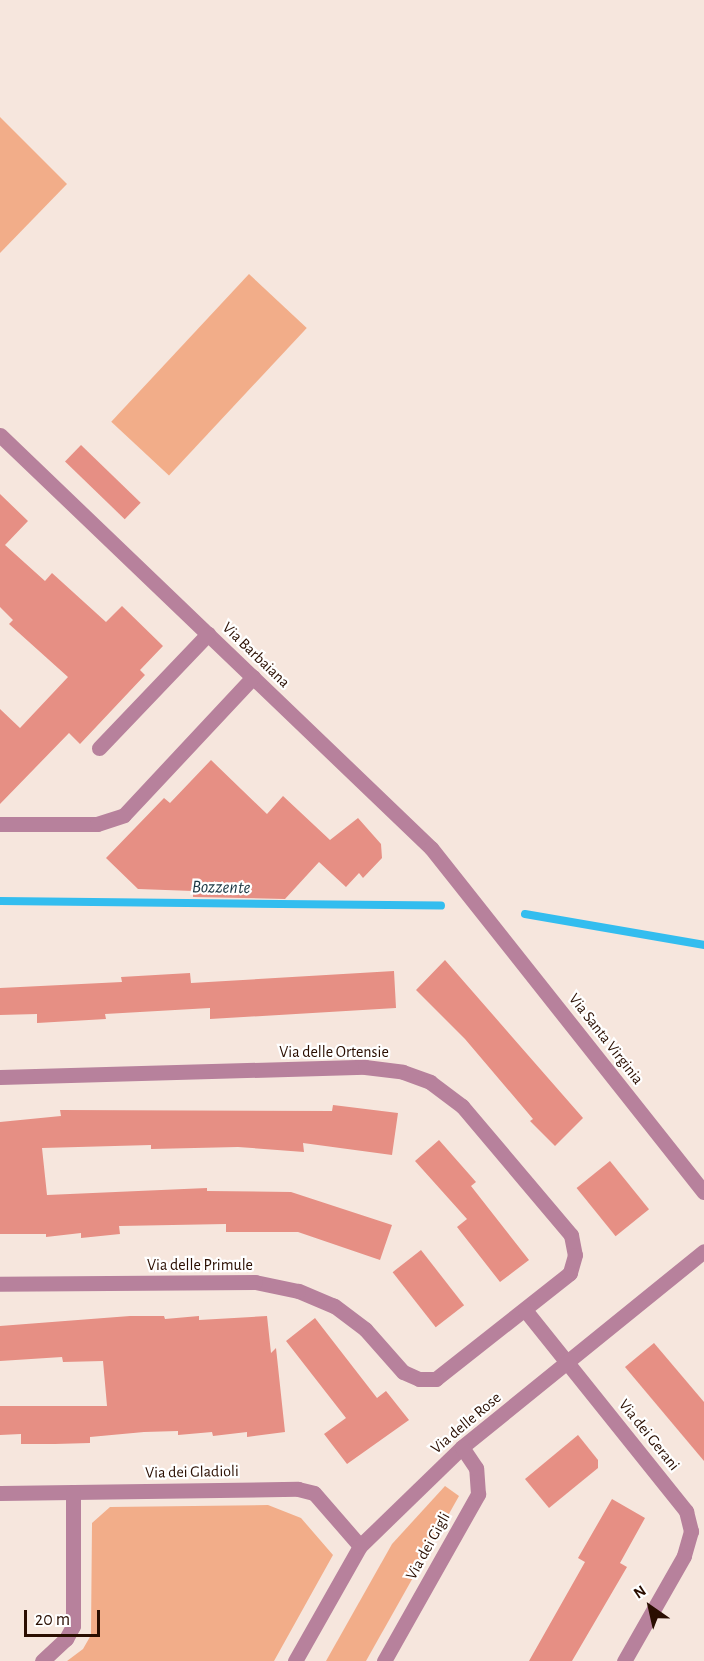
<!DOCTYPE html>
<html>
<head>
<meta charset="utf-8">
<style>
  body { margin:0 }
  #map { position:relative; width:704px; height:1661px; overflow:hidden; background:#f6e6dd; font-family:"Alegreya Sans",sans-serif }
  div>[style] { position:absolute }
  .green>* { inset:0; background:#f2ad89; transform-origin:0 0 }
  .stream>* { height:8px; margin:-4px; padding:0 4px; transform-origin:4px; border-radius:4px; background:#33bdef }
  .building>* { inset:0; background:#e68f84; transform-origin:0 0 }
  .minor>* { height:15px; margin:-7.5px; padding:0 7.5px; transform-origin:7.5px; border-radius:7.5px; background:#b7819c }
  span { translate:-50% -50%; white-space:nowrap; text-align:center; line-height:1.15; -webkit-text-stroke:4.5px #fff; paint-order:stroke }
  .street-label { font-size:16px; color:#2a0e01 }
  .water-label { font-size:18px; color:#1b3642; font-style:italic }
  .north { position:absolute; left:620px; top:1577px; width:60px; height:60px; -webkit-text-stroke:4px #fff; paint-order:stroke; rotate:326deg; font-size:16px; font-weight:700; line-height:24px; text-align:center; color:#2a0e01 }
  .north::after { content:''; display:block; margin:auto; width:21px; height:27px; background:#2a0e01; clip-path:polygon(50% 0,100% 100%,50% 72%,0 100%) }
  .scale { position:absolute; left:24px; top:1610px; width:76px; height:27px; box-sizing:border-box; border:3px solid #2a0e01; border-top:0; padding-left:8px; font-size:18px; line-height:21px; white-space:nowrap; color:#2a0e01; -webkit-text-stroke:4px #fff; paint-order:stroke }
</style>
</head>
<body>
<div id="map">
  <div class="green">
    <i style="clip-path:polygon(0 117px,67px 184px,0 253px)"></i>
    <i style="left:249px;top:274px;width:79px;height:202px;rotate:43deg"></i>
    <i style="clip-path:polygon(445px 1486px,459px 1496px,366px 1661px,326px 1661px,392px 1544px)"></i>
    <i style="clip-path:polygon(268px 1505px,301px 1518px,333px 1555px,274px 1661px,67px 1661px,83px 1649px,91px 1635px,92px 1523px,110px 1507px)"></i>
  </div>
  <div class="stream">
    <i style="left:0;top:901px;width:441px;rotate:0.6deg"></i>
    <i style="left:525px;top:914px;width:182px;rotate:9.8deg"></i>
  </div>
  <div class="building">
    <i style="left:81px;top:445px;width:83px;height:23px;rotate:44deg"></i>
    <i style="clip-path:polygon(0 494px,28px 521px,5px 545px,45px 581px,52px 573px,106px 622px,122px 606px,163px 646px,140px 670px,145px 675px,80px 744px,69px 733px,0 804px,0 709px,20px 728px,68px 677px,9px 624px,13px 620px,0 607px)"></i>
    <i style="clip-path:polygon(211px 760px,267px 814px,283px 796px,330px 840px,358px 818px,381px 844px,382px 858px,363px 878px,359px 873px,346px 887px,319px 862px,285px 899px,193px 897px,193px 891px,138px 889px,106px 858px,164px 798px,170px 803px)"></i>
    <i style="clip-path:polygon(445px 960px,583px 1118px,555px 1146px,530px 1121px,533px 1119px,465px 1039px,416px 990px)"></i>
    <i style="clip-path:polygon(394px 971px,396px 1008px,210px 1019px,210px 1008px,105px 1014px,106px 1019px,37px 1023px,37px 1014px,0 1015px,0 988px,122px 982px,121px 977px,190px 973px,191px 983px)"></i>
    <i style="clip-path:polygon(333px 1105px,398px 1113px,392px 1155px,303px 1143px,304px 1152px,238px 1147px,151px 1149px,151px 1145px,42px 1148px,47px 1195px,207px 1188px,207px 1191px,291px 1192px,392px 1225px,380px 1260px,298px 1232px,226px 1232px,226px 1224px,119px 1226px,120px 1234px,81px 1238px,81px 1233px,46px 1237px,46px 1234px,0 1234px,0 1122px,61px 1116px,60px 1110px,332px 1111px)"></i>
    <i style="clip-path:polygon(439px 1140px,476px 1182px,471px 1186px,529px 1260px,500px 1282px,457px 1227px,467px 1219px,415px 1161px)"></i>
    <i style="left:610px;top:1161px;width:62px;height:43px;rotate:51deg"></i>
    <i style="left:421px;top:1250px;width:70px;height:36px;rotate:52deg"></i>
    <i style="clip-path:polygon(130px 1316px,164px 1316px,165px 1319px,199px 1316px,199px 1320px,267px 1316px,271px 1353px,276px 1348px,285px 1432px,247px 1437px,247px 1432px,213px 1436px,212px 1432px,178px 1435px,178px 1431px,144px 1432px,90px 1437px,90px 1443px,55px 1444px,21px 1444px,21px 1434px,0 1435px,0 1406px,107px 1406px,103px 1361px,63px 1362px,62px 1357px,0 1361px,0 1326px)"></i>
    <i style="clip-path:polygon(315px 1318px,377px 1398px,386px 1391px,409px 1420px,347px 1464px,324px 1434px,346px 1418px,286px 1341px)"></i>
    <i style="clip-path:polygon(654px 1343px,704px 1402px,704px 1461px,625px 1367px)"></i>
    <i style="clip-path:polygon(578px 1435px,598px 1460px,598px 1468px,549px 1508px,525px 1479px)"></i>
    <i style="clip-path:polygon(612px 1499px,645px 1518px,620px 1563px,627px 1567px,572px 1661px,529px 1661px,585px 1562px,578px 1558px)"></i>
  </div>
  <div class="minor">
    <i style="left:0;top:435px;width:597px;rotate:43.78deg"></i>
    <i style="left:431px;top:848px;width:439px;rotate:51.6deg"></i>
    <i style="left:99px;top:748px;width:158px;rotate:-46.3deg"></i>
    <i style="left:0;top:824px;width:97px"></i>
    <i style="left:97px;top:824px;width:28px;rotate:-18deg"></i>
    <i style="left:124px;top:815px;width:189px;rotate:-46.9deg"></i>
    <i style="left:0;top:1077px;width:365px;rotate:-1.6deg"></i>
    <i style="left:365px;top:1067px;width:38px;rotate:7deg"></i>
    <i style="left:403px;top:1072px;width:29px;rotate:20deg"></i>
    <i style="left:430px;top:1082px;width:40px;rotate:37deg"></i>
    <i style="left:462px;top:1106px;width:169px;rotate:49.8deg"></i>
    <i style="left:571px;top:1235px;width:20px;rotate:79deg"></i>
    <i style="left:575px;top:1255px;width:19px;rotate:106deg"></i>
    <i style="left:570px;top:1273px;width:171px;rotate:141.7deg"></i>
    <i style="left:436px;top:1379px;width:17px;rotate:180deg"></i>
    <i style="left:419px;top:1379px;width:17px;rotate:-156deg"></i>
    <i style="left:403px;top:1372px;width:57px;rotate:-131.5deg"></i>
    <i style="left:365px;top:1329px;width:39px;rotate:-143deg"></i>
    <i style="left:334px;top:1306px;width:39px;rotate:-157deg"></i>
    <i style="left:298px;top:1291px;width:44px;rotate:-168.2deg"></i>
    <i style="left:255px;top:1282px;width:255px;rotate:179.6deg"></i>
    <i style="left:525px;top:1310px;width:258px;rotate:51.3deg"></i>
    <i style="left:686px;top:1511px;width:21px;rotate:76deg"></i>
    <i style="left:691px;top:1531px;width:26px;rotate:106deg"></i>
    <i style="left:684px;top:1556px;width:121px;rotate:119.7deg"></i>
    <i style="left:0;top:1493px;width:298px;rotate:-0.8deg"></i>
    <i style="left:298px;top:1489px;width:16px;rotate:14deg"></i>
    <i style="left:314px;top:1493px;width:70px;rotate:49deg"></i>
    <i style="left:42px;top:1661px;width:33px;rotate:-43deg"></i>
    <i style="left:66px;top:1639px;width:15px;rotate:-62deg"></i>
    <i style="left:73px;top:1626px;width:134px;rotate:-90deg"></i>
    <i style="left:295px;top:1661px;width:132px;rotate:-60.5deg"></i>
    <i style="left:360px;top:1546px;width:142px;rotate:-44.1deg"></i>
    <i style="left:462px;top:1447px;width:311px;rotate:-39deg"></i>
    <i style="left:384px;top:1661px;width:192px;rotate:-60.6deg"></i>
    <i style="left:478px;top:1494px;width:26px;rotate:-94deg"></i>
    <i style="left:476px;top:1468px;width:25px;rotate:-124deg"></i>
  </div>
  <div class="street-label">
    <span style="left:256px;top:655px;rotate:44deg">Via Barbaiana</span>
    <span style="left:606px;top:1039px;rotate:52deg">Via Santa Virginia</span>
    <span style="left:334px;top:1052px">Via delle Ortensie</span>
    <span style="left:200px;top:1265px">Via delle Primule</span>
    <span style="left:466px;top:1423px;rotate:-40deg">Via delle Rose</span>
    <span style="left:649px;top:1435px;rotate:51deg">Via dei Gerani</span>
    <span style="left:192px;top:1472px;rotate:-1deg">Via dei Gladioli</span>
    <span style="left:428px;top:1546px;rotate:-61deg">Via dei Gigli</span>
  </div>
  <div class="water-label">
    <span style="left:221px;top:888px;rotate:1deg">Bozzente</span>
  </div>
  <div class="north">N</div>
  <div class="scale">20 m</div>
</div>
</body>
</html>
